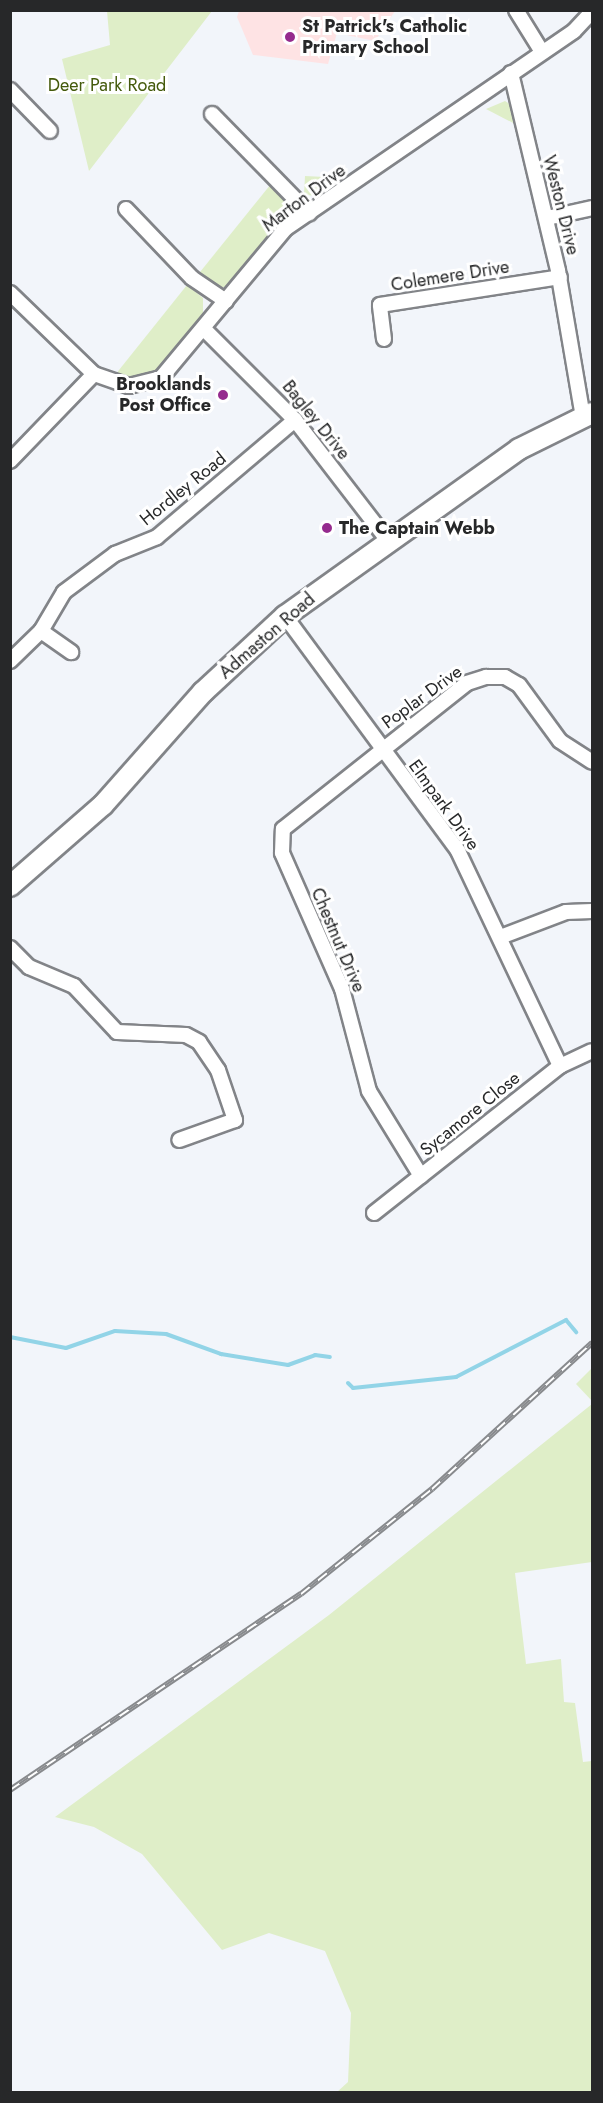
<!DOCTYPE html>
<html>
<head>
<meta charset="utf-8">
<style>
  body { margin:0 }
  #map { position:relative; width:603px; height:2103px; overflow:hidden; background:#f2f5fa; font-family:Jost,sans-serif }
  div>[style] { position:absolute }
  .education>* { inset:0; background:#fee3e4 }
  .green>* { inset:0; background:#dfeec8; transform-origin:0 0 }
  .stream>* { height:4px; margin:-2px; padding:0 2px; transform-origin:2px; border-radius:2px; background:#92d4e7 }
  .roads { filter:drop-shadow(2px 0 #828488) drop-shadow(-2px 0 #828488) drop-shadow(0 2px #828488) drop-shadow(0 -2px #828488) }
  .street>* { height:14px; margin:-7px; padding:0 7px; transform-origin:7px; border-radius:7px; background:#fff }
  .secondary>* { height:20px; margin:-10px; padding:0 10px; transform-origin:10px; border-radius:10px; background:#fff }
  .rail>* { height:6px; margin-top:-3px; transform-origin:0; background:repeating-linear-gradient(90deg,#fff 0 11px,#888a8d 0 22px); box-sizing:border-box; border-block:2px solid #888a8d }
  .dots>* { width:16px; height:16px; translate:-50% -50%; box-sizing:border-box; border:3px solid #fff; border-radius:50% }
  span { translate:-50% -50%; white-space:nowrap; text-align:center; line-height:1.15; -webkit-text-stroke:6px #fff; paint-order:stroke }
  .poi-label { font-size:18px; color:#272829; font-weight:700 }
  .left { translate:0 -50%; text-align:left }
  .right { translate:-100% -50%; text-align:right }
  .park-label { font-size:18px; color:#445a0c }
  .street-label { font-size:18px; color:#272829 }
  .frame { position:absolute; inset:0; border:12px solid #272829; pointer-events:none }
</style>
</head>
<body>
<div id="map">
  <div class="education">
    <i style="clip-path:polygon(239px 11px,239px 10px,395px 11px,375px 41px,337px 33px,328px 64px,253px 55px,237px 17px)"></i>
  </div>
  <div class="green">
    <i style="clip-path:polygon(107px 11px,212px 11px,89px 171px,62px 59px,110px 45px)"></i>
    <i style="clip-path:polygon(505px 101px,511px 105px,517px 125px,486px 109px)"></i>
    <i style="left:305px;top:176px;width:20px;height:19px;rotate:3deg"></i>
    <i style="clip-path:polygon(271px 184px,288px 202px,283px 221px,228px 286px,216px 289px,196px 277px)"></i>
    <i style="clip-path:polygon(187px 285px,203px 298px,203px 318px,160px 371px,140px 378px,115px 375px)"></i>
    <i style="clip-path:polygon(592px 1368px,592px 1401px,576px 1384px)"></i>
    <i style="clip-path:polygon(592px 1404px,592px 1562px,515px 1573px,526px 1664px,561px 1659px,564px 1702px,575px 1703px,583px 1762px,592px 1761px,592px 2092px,337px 2092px,348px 2082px,351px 2013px,325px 1951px,269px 1933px,222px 1950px,142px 1854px,94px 1827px,55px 1817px,329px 1615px)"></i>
  </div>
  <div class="stream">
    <i style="left:10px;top:1337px;width:57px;rotate:11.1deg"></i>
    <i style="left:66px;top:1348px;width:52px;rotate:-19.1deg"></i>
    <i style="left:115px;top:1331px;width:51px;rotate:3.4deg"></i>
    <i style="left:166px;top:1334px;width:59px;rotate:20deg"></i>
    <i style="left:221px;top:1354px;width:68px;rotate:9.3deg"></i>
    <i style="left:288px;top:1365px;width:29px;rotate:-20deg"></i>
    <i style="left:315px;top:1355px;width:15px;rotate:8deg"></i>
    <i style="left:348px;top:1383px;width:7px;rotate:45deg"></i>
    <i style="left:353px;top:1388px;width:104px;rotate:-6.1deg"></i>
    <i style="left:456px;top:1377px;width:124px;rotate:-27.4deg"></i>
    <i style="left:566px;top:1320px;width:16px;rotate:50deg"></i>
  </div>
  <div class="roads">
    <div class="street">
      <i style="left:516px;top:10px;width:49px;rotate:58.2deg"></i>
      <i style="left:511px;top:73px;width:204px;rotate:76.6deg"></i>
      <i style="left:558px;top:271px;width:149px;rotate:80.3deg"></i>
      <i style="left:10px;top:90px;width:57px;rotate:45.7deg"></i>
      <i style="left:212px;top:114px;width:139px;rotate:45.6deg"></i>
      <i style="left:126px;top:209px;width:95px;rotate:46.3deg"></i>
      <i style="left:192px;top:278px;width:41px;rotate:34.1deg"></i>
      <i style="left:547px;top:218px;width:46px;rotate:-12.5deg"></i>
      <i style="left:10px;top:293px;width:117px;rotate:44deg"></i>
      <i style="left:94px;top:374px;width:37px;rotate:19deg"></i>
      <i style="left:129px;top:386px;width:33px;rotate:-14deg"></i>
      <i style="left:161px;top:378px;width:194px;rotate:-50.2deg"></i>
      <i style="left:285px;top:229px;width:350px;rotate:-34.4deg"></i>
      <i style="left:574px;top:31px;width:26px;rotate:-47deg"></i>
      <i style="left:205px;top:330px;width:127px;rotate:45deg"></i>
      <i style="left:295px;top:420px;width:154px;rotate:52.4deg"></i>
      <i style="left:384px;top:339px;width:34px;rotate:-97deg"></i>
      <i style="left:380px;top:305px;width:182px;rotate:-8.8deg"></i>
      <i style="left:10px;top:461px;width:121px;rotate:-46deg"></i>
      <i style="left:285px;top:616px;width:292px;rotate:53.6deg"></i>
      <i style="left:458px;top:851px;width:238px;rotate:64.6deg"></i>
      <i style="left:41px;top:631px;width:37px;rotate:35deg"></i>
      <i style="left:10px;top:661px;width:43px;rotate:-44.1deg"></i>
      <i style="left:41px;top:631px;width:45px;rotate:-59.5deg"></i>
      <i style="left:64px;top:592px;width:64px;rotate:-36.7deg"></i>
      <i style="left:115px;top:554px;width:45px;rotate:-22deg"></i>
      <i style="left:157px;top:537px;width:181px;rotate:-40.3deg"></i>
      <i style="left:503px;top:936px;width:67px;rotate:-20.9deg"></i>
      <i style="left:566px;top:912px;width:26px;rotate:-2deg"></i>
      <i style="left:10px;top:948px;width:27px;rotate:45deg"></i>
      <i style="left:29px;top:967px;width:49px;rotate:22.9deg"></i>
      <i style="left:74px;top:986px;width:63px;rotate:46.9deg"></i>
      <i style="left:117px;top:1032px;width:69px;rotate:2.5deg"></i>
      <i style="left:186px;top:1035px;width:15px;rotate:28deg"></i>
      <i style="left:199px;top:1042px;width:34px;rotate:56deg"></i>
      <i style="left:218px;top:1070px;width:53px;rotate:71.2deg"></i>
      <i style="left:235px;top:1120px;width:59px;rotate:160.3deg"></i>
      <i style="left:421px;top:1176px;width:100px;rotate:-121.5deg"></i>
      <i style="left:369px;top:1091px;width:106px;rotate:-104.8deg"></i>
      <i style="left:342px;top:989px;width:149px;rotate:-113.8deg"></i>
      <i style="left:282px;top:853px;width:24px;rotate:-88deg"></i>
      <i style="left:283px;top:829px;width:235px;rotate:-38.4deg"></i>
      <i style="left:467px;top:683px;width:20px;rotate:-18deg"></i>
      <i style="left:486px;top:677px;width:19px"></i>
      <i style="left:505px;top:677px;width:16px;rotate:30deg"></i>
      <i style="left:519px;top:685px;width:69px;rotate:53.8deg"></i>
      <i style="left:560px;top:741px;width:38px;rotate:33deg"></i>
      <i style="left:374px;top:1213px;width:237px;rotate:-38.3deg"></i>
      <i style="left:560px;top:1066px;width:35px;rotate:-25deg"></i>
    </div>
    <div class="secondary">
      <i style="left:10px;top:886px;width:123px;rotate:-41.1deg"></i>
      <i style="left:103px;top:805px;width:151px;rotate:-48.5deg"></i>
      <i style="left:203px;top:692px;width:112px;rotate:-42.8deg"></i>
      <i style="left:285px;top:616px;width:287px;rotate:-35.5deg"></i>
      <i style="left:519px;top:449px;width:81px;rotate:-26.3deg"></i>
    </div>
  </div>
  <div class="rail">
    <i style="left:10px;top:1790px;width:351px;rotate:-34deg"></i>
    <i style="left:301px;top:1594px;width:168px;rotate:-38.7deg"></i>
    <i style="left:432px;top:1489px;width:217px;rotate:-42.4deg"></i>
  </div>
  <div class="dots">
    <i style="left:290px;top:37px;background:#952b8e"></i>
    <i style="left:223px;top:395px;background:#952b8e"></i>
    <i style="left:327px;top:528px;background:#952b8e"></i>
  </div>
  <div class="poi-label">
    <span class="left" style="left:302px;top:37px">St Patrick's Catholic<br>Primary School</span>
    <span class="right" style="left:211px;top:395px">Brooklands<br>Post Office</span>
    <span class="left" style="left:339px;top:528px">The Captain Webb</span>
  </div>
  <div class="park-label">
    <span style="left:107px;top:85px">Deer Park Road</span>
  </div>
  <div class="street-label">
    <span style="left:304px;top:198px;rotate:-37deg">Marton Drive</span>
    <span style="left:561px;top:205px;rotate:76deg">Weston Drive</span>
    <span style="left:450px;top:276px;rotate:-9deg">Colemere Drive</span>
    <span style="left:316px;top:420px;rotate:51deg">Bagley Drive</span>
    <span style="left:183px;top:489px;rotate:-39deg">Hordley Road</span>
    <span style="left:267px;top:636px;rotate:-41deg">Admaston Road</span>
    <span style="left:422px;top:697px;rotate:-36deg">Poplar Drive</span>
    <span style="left:444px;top:805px;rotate:54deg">Elmpark Drive</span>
    <span style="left:338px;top:940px;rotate:67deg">Chestnut Drive</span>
    <span style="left:470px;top:1114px;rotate:-39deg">Sycamore Close</span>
  </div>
  <div class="frame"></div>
</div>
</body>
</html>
